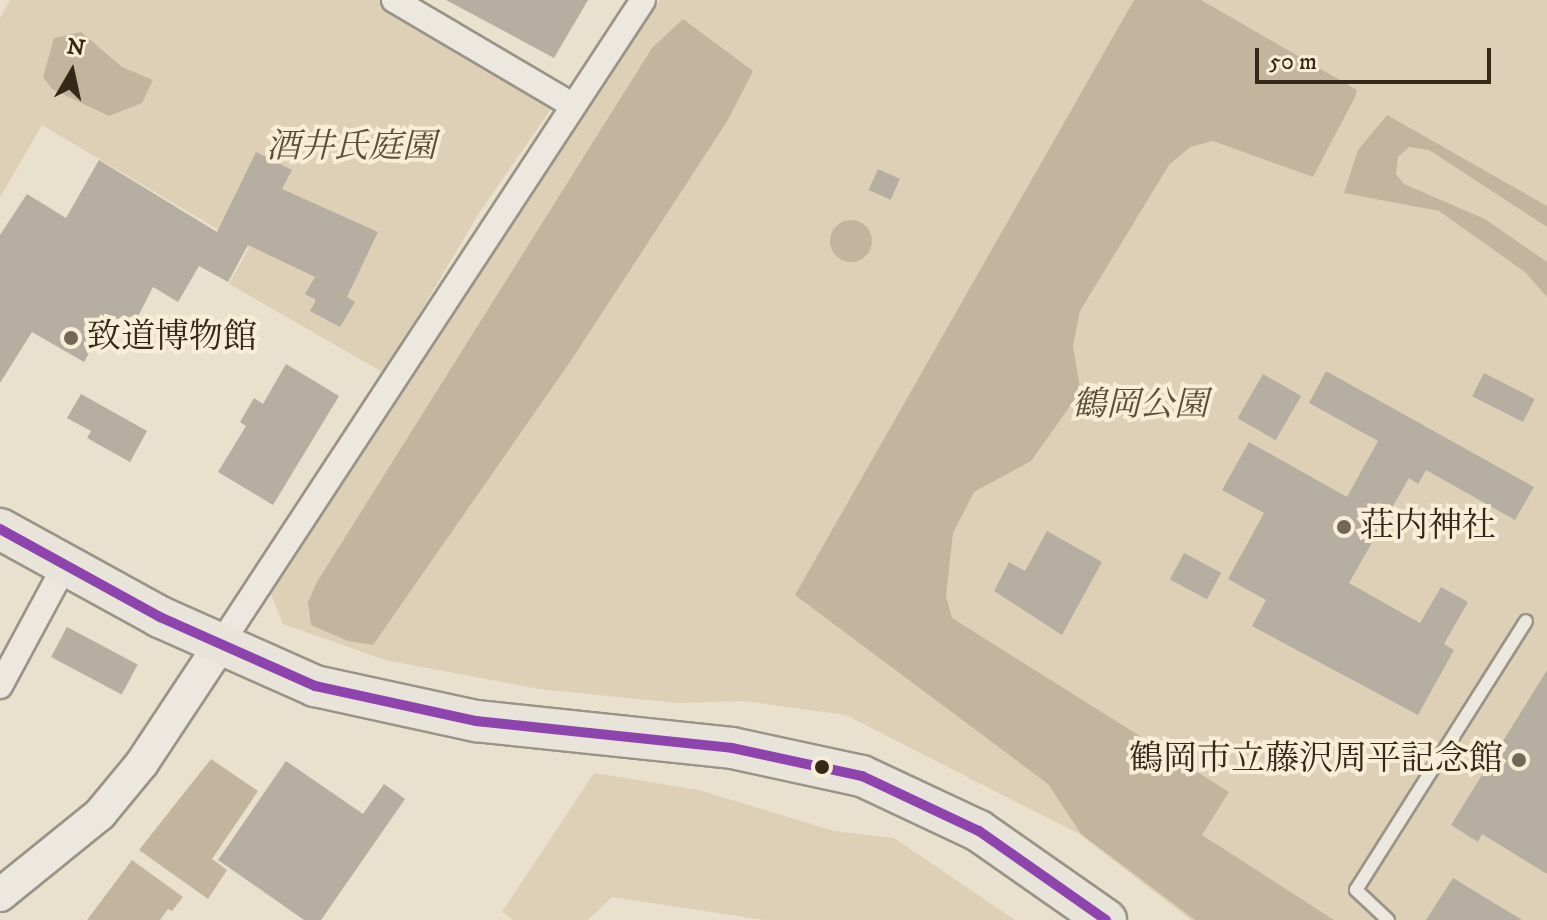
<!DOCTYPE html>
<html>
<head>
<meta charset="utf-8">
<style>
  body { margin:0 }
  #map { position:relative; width:1547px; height:920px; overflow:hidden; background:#e9e0cd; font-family:"IM FELL DW Pica","Noto Serif JP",serif }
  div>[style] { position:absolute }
  .green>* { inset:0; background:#ddd0b7 }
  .water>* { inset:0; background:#c3b59d }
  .round { border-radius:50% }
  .building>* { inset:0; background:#b5aea1; transform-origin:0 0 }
  .roads { filter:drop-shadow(2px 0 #9a9387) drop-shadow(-2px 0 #9a9387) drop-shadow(0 2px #9a9387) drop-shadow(0 -2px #9a9387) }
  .service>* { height:12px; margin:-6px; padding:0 6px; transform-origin:6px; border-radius:6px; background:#ece8df }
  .minor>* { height:24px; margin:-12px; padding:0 12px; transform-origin:12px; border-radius:12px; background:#ece8df }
  .tertiary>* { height:32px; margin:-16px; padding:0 16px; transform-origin:16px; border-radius:16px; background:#ece8df }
  .primary>* { height:40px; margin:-20px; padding:0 20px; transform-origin:20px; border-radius:20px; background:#e9e4da }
  .bus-1>* { height:10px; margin:-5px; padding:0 5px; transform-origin:5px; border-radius:5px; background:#8e44ad }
  .dots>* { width:22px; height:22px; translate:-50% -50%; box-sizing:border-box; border:4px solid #f8edd7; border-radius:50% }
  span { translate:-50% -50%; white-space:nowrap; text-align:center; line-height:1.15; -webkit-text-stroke:8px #f8edd7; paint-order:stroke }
  .park-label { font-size:34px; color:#5c4f3a; font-style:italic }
  .poi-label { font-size:34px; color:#342817 }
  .left { translate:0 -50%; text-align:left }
  .right { translate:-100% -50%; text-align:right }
  .north { position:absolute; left:32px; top:32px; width:80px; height:80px; -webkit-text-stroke:6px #f8edd7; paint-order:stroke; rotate:9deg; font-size:22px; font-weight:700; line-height:32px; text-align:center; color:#342817 }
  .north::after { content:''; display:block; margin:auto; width:28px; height:36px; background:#342817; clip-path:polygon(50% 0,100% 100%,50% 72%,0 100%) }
  .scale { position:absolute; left:1255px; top:48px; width:236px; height:36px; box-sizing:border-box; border:4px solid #342817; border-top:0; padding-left:10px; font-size:24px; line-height:28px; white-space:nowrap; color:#342817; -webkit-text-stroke:6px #f8edd7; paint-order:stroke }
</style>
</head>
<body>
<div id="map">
  <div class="green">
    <i style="clip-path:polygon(10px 0,381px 0,555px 103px,479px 213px,384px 373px,229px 284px,249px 248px,42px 125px,0 197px,0 18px)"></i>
    <i style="clip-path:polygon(660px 0,1547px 0,1547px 920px,1191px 920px,1079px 834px,846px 715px,744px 701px,678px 703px,539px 689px,385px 660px,283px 624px,271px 594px,291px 557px)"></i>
    <i style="clip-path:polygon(594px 773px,699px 790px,834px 831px,894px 838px,1015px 920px,764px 920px,612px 897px,588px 920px,513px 920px,502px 912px)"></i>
  </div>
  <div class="water">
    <i style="clip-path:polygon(1134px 0,1201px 0,1357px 90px,1355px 97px,1313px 177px,1213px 141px,1190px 147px,1169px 165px,1080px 311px,1073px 346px,1080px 388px,1073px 402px,1031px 461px,974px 492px,953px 533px,946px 596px,952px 618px,1229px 792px,1202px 835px,1334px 920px,1195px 920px,1081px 834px,1048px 784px,795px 595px)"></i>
    <i style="clip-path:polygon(683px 19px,753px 71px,728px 120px,570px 362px,373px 645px,348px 641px,311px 625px,308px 602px,317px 582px,652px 48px)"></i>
    <i style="clip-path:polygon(81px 32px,122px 67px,153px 80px,142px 103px,109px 116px,52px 89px,43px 77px,54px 38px)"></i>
    <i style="clip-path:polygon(1387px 115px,1547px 206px,1547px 227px,1429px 150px,1409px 147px,1398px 157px,1396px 174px,1404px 184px,1485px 219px,1547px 262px,1547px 297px,1525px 272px,1439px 211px,1344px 193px,1358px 150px)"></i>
    <i class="round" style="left:830px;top:220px;width:42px;height:42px"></i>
    <i style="clip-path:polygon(211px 759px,258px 791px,212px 859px,227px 870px,208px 899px,139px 850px)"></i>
    <i style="clip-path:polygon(132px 860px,183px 897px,172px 911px,168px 909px,160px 920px,87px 920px)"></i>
  </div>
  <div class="building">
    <i style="clip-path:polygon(446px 0,588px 0,554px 58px)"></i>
    <i style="clip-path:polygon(256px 152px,292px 170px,282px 189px,378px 232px,347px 297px,355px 302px,340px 327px,310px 311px,316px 300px,305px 294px,315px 277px,248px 245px,228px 282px,199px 266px,178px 302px,153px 287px,129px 334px,107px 322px,84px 362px,32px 332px,0 383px,0 235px,27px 194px,66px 218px,99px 160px,217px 232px)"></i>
    <i style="left:878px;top:169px;width:24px;height:23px;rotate:24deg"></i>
    <i style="clip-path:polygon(286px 364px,339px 396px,273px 505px,218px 472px,246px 426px,240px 422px,254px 398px,263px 404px)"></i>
    <i style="clip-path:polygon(1326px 371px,1534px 487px,1515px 520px,1426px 470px,1418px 484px,1409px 478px,1349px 583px,1420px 623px,1441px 587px,1468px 602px,1444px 644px,1454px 650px,1418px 715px,1252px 626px,1266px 600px,1228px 579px,1264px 513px,1222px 490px,1249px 442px,1347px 497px,1378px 441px,1309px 403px)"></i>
    <i style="left:1484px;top:373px;width:57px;height:26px;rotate:27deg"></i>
    <i style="left:1263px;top:374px;width:44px;height:51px;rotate:30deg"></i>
    <i style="clip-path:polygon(81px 394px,147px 431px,130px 462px,87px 438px,91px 431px,67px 418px)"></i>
    <i style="clip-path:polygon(1047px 531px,1102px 562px,1062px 635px,994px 591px,1009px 562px,1025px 571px)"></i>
    <i style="left:1184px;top:553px;width:42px;height:30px;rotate:28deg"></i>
    <i style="left:67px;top:627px;width:80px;height:34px;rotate:28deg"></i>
    <i style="clip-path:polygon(1547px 670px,1547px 874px,1482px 834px,1478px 842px,1451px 825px)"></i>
    <i style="clip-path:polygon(286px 761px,363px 814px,384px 784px,405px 799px,321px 920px,304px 920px,218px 860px)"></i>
    <i style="clip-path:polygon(1453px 878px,1522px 920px,1426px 920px)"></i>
  </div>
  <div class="roads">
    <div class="service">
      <i style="left:1388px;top:920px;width:44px;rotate:-136.8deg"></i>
      <i style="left:1356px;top:890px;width:318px;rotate:-57.7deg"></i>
    </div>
    <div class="minor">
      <i style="left:394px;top:0;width:207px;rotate:30.5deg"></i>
      <i style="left:220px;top:645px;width:771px;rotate:-56.74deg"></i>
      <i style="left:0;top:686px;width:135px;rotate:-61.7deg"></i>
    </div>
    <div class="tertiary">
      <i style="left:0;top:895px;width:129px;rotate:-39deg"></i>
      <i style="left:100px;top:814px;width:66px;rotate:-50.5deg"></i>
      <i style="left:142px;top:763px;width:141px;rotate:-56.5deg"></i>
    </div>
    <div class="primary">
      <i style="left:0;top:529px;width:183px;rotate:28.8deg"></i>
      <i style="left:160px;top:617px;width:170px;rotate:24deg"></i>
      <i style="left:315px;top:686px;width:165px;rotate:12.3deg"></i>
      <i style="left:476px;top:721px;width:257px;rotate:6deg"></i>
      <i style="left:732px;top:748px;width:133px;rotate:12.2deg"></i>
      <i style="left:862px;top:776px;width:129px;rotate:25.2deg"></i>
      <i style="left:979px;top:831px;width:155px;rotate:35deg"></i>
    </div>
  </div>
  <div class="bus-1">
    <i style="left:0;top:529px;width:183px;rotate:28.8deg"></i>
    <i style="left:160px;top:617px;width:170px;rotate:24deg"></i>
    <i style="left:315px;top:686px;width:165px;rotate:12.3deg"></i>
    <i style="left:476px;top:721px;width:257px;rotate:6deg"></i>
    <i style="left:732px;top:748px;width:133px;rotate:12.2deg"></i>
    <i style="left:862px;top:776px;width:129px;rotate:25.2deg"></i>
    <i style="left:979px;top:831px;width:155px;rotate:35deg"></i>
  </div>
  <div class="dots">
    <i style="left:71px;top:338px;background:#736857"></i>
    <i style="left:1344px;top:527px;background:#736857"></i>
    <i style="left:1519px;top:760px;background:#736857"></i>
    <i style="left:822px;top:767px;background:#342817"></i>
  </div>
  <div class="park-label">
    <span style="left:351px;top:148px">酒井氏庭園</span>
    <span style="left:1140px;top:406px">鶴岡公園</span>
  </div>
  <div class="poi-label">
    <span class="left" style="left:87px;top:338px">致道博物館</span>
    <span class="left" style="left:1360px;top:527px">荘内神社</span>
    <span class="right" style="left:1503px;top:760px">鶴岡市立藤沢周平記念館</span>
  </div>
  <div class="north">N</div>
  <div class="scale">50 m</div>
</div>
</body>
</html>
